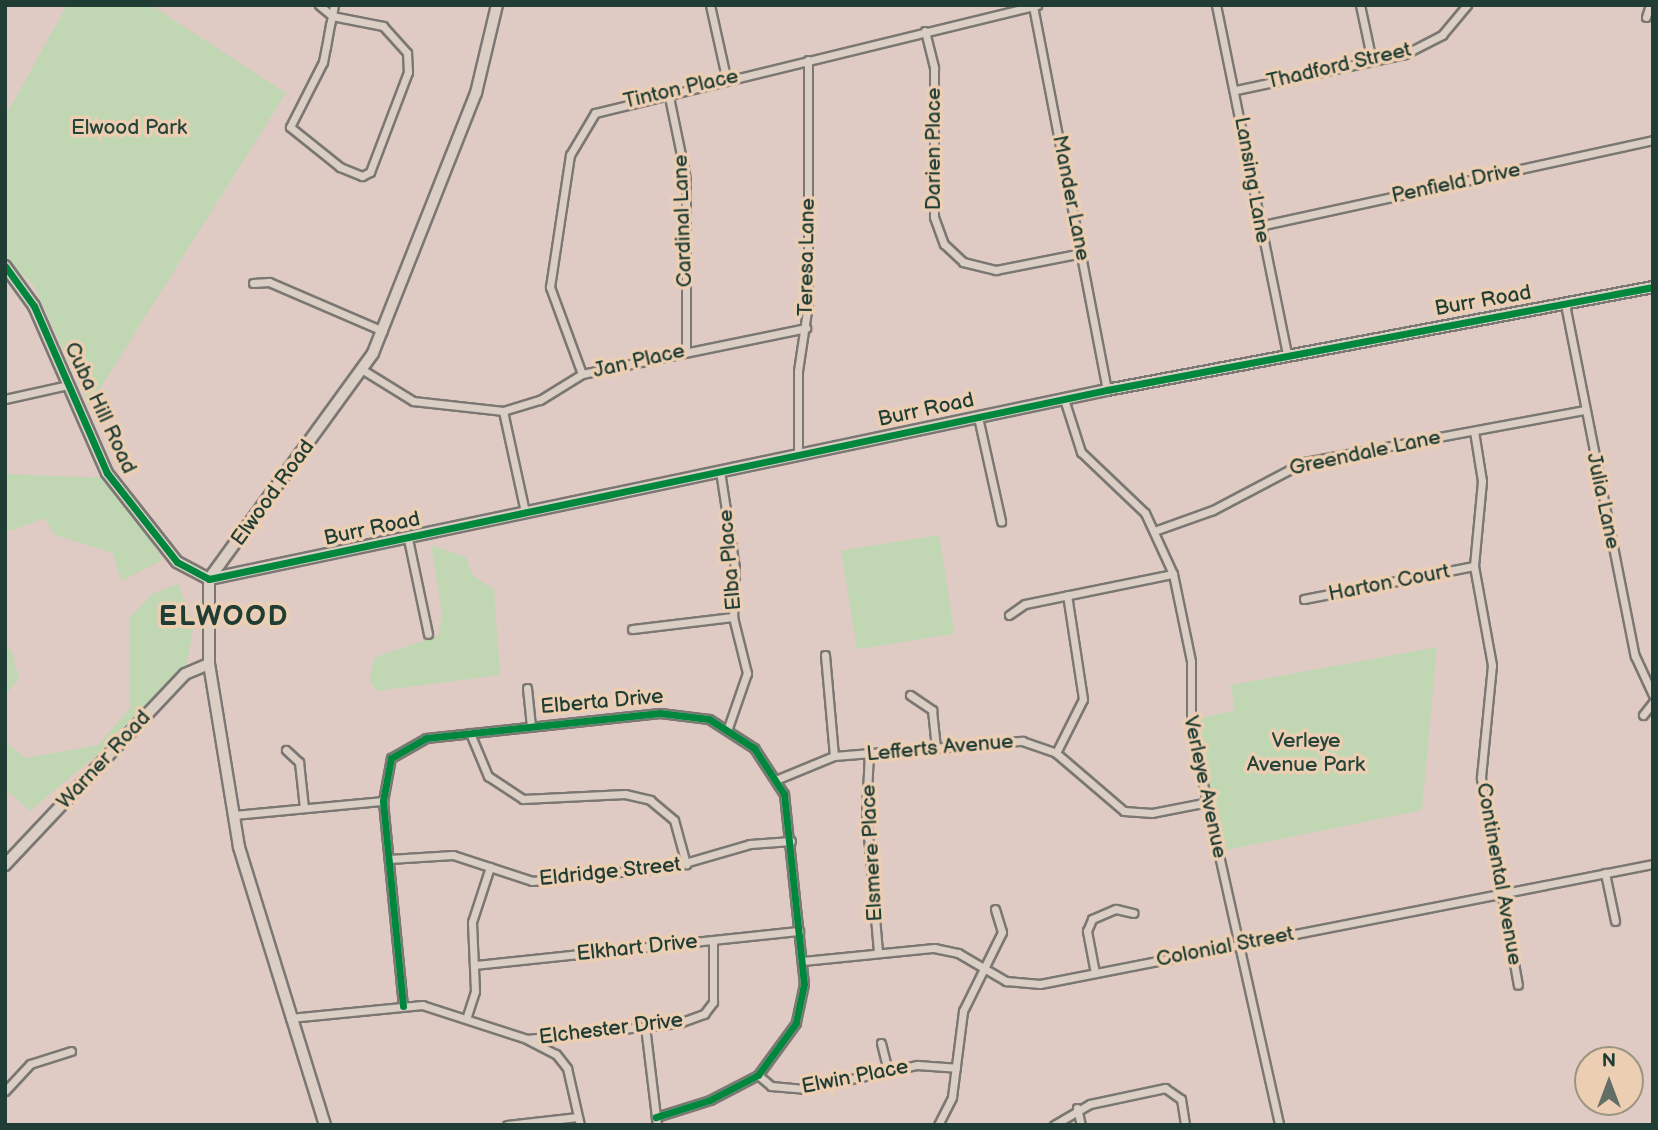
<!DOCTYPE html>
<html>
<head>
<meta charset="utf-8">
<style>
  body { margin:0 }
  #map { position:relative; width:1658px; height:1130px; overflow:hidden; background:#dfcbc4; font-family:"Balsamiq Sans",sans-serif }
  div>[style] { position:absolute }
  .green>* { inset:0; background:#c1d7b3; transform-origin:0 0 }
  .roads { filter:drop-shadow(2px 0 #7b7773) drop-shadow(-2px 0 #7b7773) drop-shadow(0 2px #7b7773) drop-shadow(0 -2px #7b7773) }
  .street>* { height:7px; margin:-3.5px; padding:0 3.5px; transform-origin:3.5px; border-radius:3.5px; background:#dacec5 }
  .secondary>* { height:10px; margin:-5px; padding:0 5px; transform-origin:5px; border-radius:5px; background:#dacec5 }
  .cycleway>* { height:7px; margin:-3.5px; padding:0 3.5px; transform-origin:3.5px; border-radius:3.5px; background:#00873e }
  span { translate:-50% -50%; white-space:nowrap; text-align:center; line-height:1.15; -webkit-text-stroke:7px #ecceb2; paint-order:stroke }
  .street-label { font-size:21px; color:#1f3d34 }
  .park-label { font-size:21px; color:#26453a }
  .district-label { font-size:28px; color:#1f3d34; font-weight:700; letter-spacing:2px }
  .frame { position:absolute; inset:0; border:7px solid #1f3d34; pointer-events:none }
  .north { position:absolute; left:1574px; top:1046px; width:70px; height:70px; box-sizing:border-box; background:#ecceb2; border:2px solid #9a9480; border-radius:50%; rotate:0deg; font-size:19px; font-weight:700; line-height:28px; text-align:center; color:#1f3d34 }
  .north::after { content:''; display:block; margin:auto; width:24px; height:32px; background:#626f66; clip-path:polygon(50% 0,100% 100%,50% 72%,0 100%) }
</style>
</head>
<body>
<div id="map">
  <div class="green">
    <i style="clip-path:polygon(67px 5px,151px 5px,286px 93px,89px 406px,33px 284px,5px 261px,5px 117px)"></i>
    <i style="clip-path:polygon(5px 474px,111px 478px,163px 560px,121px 581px,113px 553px,55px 535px,44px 518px,5px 533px)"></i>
    <i style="left:939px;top:535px;width:100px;height:99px;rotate:81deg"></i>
    <i style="clip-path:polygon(431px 545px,466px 557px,473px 576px,494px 589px,500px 675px,377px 691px,369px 680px,375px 657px,438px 636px,442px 614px)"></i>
    <i style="clip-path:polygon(178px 584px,194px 625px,187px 664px,124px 732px,30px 811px,5px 789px,5px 741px,25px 758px,98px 745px,129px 709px,129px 618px,152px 594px)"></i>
    <i style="clip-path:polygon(1437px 647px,1422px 810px,1222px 851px,1197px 719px,1235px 710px,1230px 685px)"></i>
    <i style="clip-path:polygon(5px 649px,11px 649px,19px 679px,5px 696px)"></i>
  </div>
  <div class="roads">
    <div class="street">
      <i style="left:319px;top:5px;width:17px;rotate:40deg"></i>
      <i style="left:332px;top:16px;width:52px;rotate:11.1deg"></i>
      <i style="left:383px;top:26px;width:36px;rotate:48deg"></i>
      <i style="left:407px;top:53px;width:19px;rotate:87deg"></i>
      <i style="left:408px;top:72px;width:107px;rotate:110.8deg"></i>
      <i style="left:370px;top:172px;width:9px;rotate:153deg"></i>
      <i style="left:362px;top:176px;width:24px;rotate:-158deg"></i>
      <i style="left:340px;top:167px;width:64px;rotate:-141.3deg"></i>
      <i style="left:290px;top:127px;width:73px;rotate:-63.1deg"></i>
      <i style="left:323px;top:62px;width:15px;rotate:-79deg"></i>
      <i style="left:326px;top:47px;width:22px;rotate:-80deg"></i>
      <i style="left:330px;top:25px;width:9px;rotate:-77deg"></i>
      <i style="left:332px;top:16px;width:11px;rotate:-80deg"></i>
      <i style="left:710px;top:5px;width:74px;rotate:77.5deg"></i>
      <i style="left:1216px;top:5px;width:357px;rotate:78.5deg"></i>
      <i style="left:1360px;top:5px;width:57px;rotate:77.9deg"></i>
      <i style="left:1033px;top:6px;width:391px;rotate:79.1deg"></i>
      <i style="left:1646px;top:17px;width:13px;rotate:-72deg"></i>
      <i style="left:925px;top:31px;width:38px;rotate:76deg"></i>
      <i style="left:934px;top:68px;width:149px;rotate:90deg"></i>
      <i style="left:934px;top:217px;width:29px;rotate:70deg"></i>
      <i style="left:944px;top:244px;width:26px;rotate:43deg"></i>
      <i style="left:963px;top:262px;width:34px;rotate:14deg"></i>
      <i style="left:996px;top:270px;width:88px;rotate:-11.2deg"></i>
      <i style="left:1236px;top:90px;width:173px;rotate:-12deg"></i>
      <i style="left:1405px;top:54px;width:42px;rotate:-27.2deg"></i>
      <i style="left:1442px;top:35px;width:39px;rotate:-50deg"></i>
      <i style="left:668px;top:92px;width:89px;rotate:78.3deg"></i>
      <i style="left:686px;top:179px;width:171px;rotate:90deg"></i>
      <i style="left:1259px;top:226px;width:403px;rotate:-12.3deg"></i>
      <i style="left:253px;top:283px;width:16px;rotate:-4deg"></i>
      <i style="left:269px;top:282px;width:124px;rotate:23.3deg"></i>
      <i style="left:1565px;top:304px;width:359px;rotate:78.8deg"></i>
      <i style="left:1635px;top:656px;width:43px;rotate:65.2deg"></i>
      <i style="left:363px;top:370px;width:59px;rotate:31.8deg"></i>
      <i style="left:413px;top:401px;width:91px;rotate:6.3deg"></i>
      <i style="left:503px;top:411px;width:39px;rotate:-17deg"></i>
      <i style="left:540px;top:400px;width:49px;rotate:-31.8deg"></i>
      <i style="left:582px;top:374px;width:229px;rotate:-11.6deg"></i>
      <i style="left:582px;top:374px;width:93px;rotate:-110.2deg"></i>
      <i style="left:550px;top:287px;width:134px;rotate:-81.4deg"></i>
      <i style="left:570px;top:155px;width:49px;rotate:-59.2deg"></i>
      <i style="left:595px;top:113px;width:455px;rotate:-13.7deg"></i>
      <i style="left:5px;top:399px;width:65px;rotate:-12.5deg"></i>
      <i style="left:1064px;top:399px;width:56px;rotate:72.2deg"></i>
      <i style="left:1081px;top:452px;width:88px;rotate:43.6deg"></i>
      <i style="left:1145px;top:513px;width:67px;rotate:65.3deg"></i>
      <i style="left:1173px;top:574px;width:89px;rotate:78.3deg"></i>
      <i style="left:1191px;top:661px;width:69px;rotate:90deg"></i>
      <i style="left:1191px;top:730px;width:405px;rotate:77.4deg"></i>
      <i style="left:503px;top:411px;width:103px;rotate:77.7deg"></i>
      <i style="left:978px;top:417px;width:107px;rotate:77.5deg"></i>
      <i style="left:1474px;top:431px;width:51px;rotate:80.9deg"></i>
      <i style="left:1482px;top:481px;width:85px;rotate:95.4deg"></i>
      <i style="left:1474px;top:566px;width:101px;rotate:79.7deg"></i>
      <i style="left:1492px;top:665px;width:114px;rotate:95.6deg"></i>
      <i style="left:1481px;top:778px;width:210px;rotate:79.9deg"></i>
      <i style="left:798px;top:454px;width:83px;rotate:-90deg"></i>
      <i style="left:798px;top:371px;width:68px;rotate:-81.5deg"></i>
      <i style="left:808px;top:304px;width:244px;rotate:-90deg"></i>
      <i style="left:720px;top:471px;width:98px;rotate:81.2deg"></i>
      <i style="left:735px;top:568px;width:49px;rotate:92.3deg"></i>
      <i style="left:733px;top:617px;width:58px;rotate:76deg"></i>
      <i style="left:747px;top:673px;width:58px;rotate:109.1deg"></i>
      <i style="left:1157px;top:530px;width:59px;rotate:-19.7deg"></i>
      <i style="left:1213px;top:510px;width:103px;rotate:-27.8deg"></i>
      <i style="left:1304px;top:462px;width:285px;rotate:-10.5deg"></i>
      <i style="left:408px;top:539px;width:97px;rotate:78.1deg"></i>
      <i style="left:1304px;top:599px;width:173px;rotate:-11deg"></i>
      <i style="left:1009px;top:615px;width:19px;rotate:-35deg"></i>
      <i style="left:1025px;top:604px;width:151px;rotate:-11.5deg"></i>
      <i style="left:632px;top:629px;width:102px;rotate:-6.8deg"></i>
      <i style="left:825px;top:655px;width:101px;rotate:84.9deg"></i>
      <i style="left:527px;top:688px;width:38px;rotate:84deg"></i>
      <i style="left:910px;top:695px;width:27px;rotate:34deg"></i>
      <i style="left:932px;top:710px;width:36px;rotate:84deg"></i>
      <i style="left:1643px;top:715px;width:16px;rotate:-52deg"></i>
      <i style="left:470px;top:733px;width:47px;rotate:67.3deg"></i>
      <i style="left:488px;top:776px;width:42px;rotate:33.3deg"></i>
      <i style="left:523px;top:799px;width:102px;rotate:-2.8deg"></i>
      <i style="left:625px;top:794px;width:26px;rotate:13deg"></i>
      <i style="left:650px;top:800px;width:31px;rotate:40deg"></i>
      <i style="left:674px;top:820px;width:46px;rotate:74.7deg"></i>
      <i style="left:286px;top:750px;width:18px;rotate:43deg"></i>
      <i style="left:299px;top:762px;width:46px;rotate:83.8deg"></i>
      <i style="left:869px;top:753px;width:59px;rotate:92.9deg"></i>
      <i style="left:866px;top:812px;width:141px;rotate:85.1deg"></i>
      <i style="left:1056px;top:753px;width:60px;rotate:-63.4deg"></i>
      <i style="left:1083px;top:699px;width:105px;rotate:-98.7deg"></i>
      <i style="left:778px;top:779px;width:61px;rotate:-22.3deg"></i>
      <i style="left:834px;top:756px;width:189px;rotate:-4.6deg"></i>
      <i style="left:1022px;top:741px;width:36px;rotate:19deg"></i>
      <i style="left:1056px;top:753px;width:89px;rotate:40.5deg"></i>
      <i style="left:1124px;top:811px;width:28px;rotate:4deg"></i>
      <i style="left:1152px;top:813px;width:57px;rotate:-11.1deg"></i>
      <i style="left:234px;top:815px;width:150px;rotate:-5.4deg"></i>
      <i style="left:389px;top:859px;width:64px;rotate:-3.6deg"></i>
      <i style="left:453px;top:855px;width:83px;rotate:18.2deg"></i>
      <i style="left:532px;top:881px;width:140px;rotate:-5.8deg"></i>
      <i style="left:671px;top:867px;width:82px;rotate:-16.2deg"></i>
      <i style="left:750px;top:844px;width:41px;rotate:-4.2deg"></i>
      <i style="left:1605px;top:873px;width:49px;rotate:78.2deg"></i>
      <i style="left:803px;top:961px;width:132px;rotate:-5.7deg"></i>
      <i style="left:934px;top:948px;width:25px;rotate:12deg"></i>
      <i style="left:958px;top:953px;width:56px;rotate:30.3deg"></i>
      <i style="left:1006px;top:981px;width:34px;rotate:5deg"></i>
      <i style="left:1040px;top:984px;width:625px;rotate:-11.08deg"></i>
      <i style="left:475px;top:965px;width:326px;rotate:-6deg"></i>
      <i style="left:1095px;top:973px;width:43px;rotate:-100.8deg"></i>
      <i style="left:1087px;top:931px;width:13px;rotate:-67deg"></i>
      <i style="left:1092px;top:919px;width:26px;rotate:-23deg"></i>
      <i style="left:1116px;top:909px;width:18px;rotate:13deg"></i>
      <i style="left:403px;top:1006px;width:206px;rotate:-95.6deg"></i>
      <i style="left:383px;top:801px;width:44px;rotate:-79.5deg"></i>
      <i style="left:391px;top:758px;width:40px;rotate:-29.7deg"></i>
      <i style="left:426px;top:738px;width:235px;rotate:-6.1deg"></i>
      <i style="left:660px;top:713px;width:49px;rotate:7deg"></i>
      <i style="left:709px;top:719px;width:54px;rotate:32.8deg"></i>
      <i style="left:754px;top:748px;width:55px;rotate:56.9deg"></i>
      <i style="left:784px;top:794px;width:191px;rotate:84deg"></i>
      <i style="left:804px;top:984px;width:40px;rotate:102deg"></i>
      <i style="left:796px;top:1023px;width:64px;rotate:126.2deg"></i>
      <i style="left:758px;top:1075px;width:54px;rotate:152.5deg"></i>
      <i style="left:710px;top:1100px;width:57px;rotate:162.5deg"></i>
      <i style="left:467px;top:1016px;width:26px;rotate:-72deg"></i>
      <i style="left:475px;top:991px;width:69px;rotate:-92.5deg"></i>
      <i style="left:472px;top:922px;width:58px;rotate:-71.9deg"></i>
      <i style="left:290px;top:1018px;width:133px;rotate:-5.6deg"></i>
      <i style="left:422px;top:1005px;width:110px;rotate:17.9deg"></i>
      <i style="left:527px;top:1039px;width:153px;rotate:-6deg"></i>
      <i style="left:679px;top:1023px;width:27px;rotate:-20deg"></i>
      <i style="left:704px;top:1014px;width:15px;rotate:-53deg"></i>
      <i style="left:713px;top:1002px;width:62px;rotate:-90deg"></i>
      <i style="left:645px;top:1026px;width:100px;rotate:83.1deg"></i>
      <i style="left:528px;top:1040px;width:31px;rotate:27deg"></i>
      <i style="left:556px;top:1054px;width:18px;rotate:52deg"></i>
      <i style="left:567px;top:1068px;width:58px;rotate:77.2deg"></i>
      <i style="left:881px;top:1043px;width:29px;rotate:76deg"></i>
      <i style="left:758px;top:1075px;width:17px;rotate:40deg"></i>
      <i style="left:771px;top:1086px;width:33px;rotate:5deg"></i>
      <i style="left:804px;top:1089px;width:116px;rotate:-12deg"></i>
      <i style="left:917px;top:1065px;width:39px;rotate:4deg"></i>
      <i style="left:5px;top:1091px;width:37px;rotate:-47deg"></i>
      <i style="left:30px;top:1064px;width:43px;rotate:-17.6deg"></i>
      <i style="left:1077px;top:1108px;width:17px;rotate:77deg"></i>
      <i style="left:507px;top:1125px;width:71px;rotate:-6.4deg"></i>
      <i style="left:938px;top:1125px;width:31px;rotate:-63deg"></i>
      <i style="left:952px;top:1097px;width:87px;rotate:-82.7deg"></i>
      <i style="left:963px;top:1011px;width:88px;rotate:-63.7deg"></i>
      <i style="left:1002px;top:932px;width:24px;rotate:-107deg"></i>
      <i style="left:1054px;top:1125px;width:42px;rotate:-30.3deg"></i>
      <i style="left:1090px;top:1104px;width:77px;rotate:-12deg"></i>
      <i style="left:1165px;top:1088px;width:19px;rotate:35deg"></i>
      <i style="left:1181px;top:1099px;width:26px;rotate:81deg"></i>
    </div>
    <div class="secondary">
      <i style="left:5px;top:266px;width:49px;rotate:54.1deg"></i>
      <i style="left:34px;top:306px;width:182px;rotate:66.4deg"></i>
      <i style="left:107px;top:473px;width:113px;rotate:51.8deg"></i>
      <i style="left:177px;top:562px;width:36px;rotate:28deg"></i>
      <i style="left:209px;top:579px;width:918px;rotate:-11.89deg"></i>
      <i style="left:1107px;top:390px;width:556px;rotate:-10.68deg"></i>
      <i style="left:5px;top:865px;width:262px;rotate:-46.7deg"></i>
      <i style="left:185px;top:674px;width:26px;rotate:-23deg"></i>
      <i style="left:325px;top:1125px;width:291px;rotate:-107.2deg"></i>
      <i style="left:239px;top:847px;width:185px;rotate:-99.3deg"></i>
      <i style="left:209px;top:664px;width:85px;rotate:-90deg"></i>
      <i style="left:209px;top:579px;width:279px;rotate:-54deg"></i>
      <i style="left:373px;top:353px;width:280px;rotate:-68.4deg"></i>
      <i style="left:476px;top:93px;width:90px;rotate:-76.6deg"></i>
    </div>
  </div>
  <div class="cycleway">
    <i style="left:5px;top:266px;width:49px;rotate:54.1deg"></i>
    <i style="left:34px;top:306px;width:182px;rotate:66.4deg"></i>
    <i style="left:107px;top:473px;width:113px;rotate:51.8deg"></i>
    <i style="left:177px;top:562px;width:36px;rotate:28deg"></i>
    <i style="left:209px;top:579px;width:918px;rotate:-11.89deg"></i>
    <i style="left:1107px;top:390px;width:556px;rotate:-10.68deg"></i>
    <i style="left:403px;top:1006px;width:206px;rotate:-95.6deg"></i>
    <i style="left:383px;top:801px;width:44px;rotate:-79.5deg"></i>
    <i style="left:391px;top:758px;width:40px;rotate:-29.7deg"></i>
    <i style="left:426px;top:738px;width:235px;rotate:-6.1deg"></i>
    <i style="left:660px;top:713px;width:49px;rotate:7deg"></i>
    <i style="left:709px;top:719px;width:54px;rotate:32.8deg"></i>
    <i style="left:754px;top:748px;width:55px;rotate:56.9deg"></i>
    <i style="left:784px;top:794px;width:191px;rotate:84deg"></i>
    <i style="left:804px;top:984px;width:40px;rotate:102deg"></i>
    <i style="left:796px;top:1023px;width:64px;rotate:126.2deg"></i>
    <i style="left:758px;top:1075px;width:54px;rotate:152.5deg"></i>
    <i style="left:710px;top:1100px;width:57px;rotate:162.5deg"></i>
  </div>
  <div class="street-label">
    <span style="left:1339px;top:66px;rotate:-13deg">Thadford Street</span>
    <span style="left:681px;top:89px;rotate:-13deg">Tinton Place</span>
    <span style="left:934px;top:149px;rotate:-90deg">Darien Place</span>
    <span style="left:1252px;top:180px;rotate:80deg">Lansing Lane</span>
    <span style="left:1456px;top:183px;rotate:-12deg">Penfield Drive</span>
    <span style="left:1071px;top:198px;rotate:79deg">Mander Lane</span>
    <span style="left:683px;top:221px;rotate:-92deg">Cardinal Lane</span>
    <span style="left:807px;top:257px;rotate:-89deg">Teresa Lane</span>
    <span style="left:1483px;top:301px;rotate:-10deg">Burr Road</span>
    <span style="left:639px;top:361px;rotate:-13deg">Jan Place</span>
    <span style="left:100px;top:408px;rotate:65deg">Cuba Hill Road</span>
    <span style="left:926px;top:410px;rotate:-12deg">Burr Road</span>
    <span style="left:1365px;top:453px;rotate:-12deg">Greendale Lane</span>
    <span style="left:273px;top:493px;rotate:-54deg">Elwood Road</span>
    <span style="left:1603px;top:501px;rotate:78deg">Julia Lane</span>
    <span style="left:372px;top:529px;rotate:-12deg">Burr Road</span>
    <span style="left:730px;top:560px;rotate:-95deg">Elba Place</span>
    <span style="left:1389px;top:583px;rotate:-11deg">Harton Court</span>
    <span style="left:602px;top:702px;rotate:-5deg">Elberta Drive</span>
    <span style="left:940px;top:748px;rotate:-5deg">Lefferts Avenue</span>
    <span style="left:104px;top:760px;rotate:-47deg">Warner Road</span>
    <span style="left:1205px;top:787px;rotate:78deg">Verleye Avenue</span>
    <span style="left:872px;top:853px;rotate:-93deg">Elsmere Place</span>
    <span style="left:610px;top:872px;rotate:-6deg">Eldridge Street</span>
    <span style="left:1499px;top:874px;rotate:80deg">Continental Avenue</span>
    <span style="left:1225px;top:947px;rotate:-11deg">Colonial Street</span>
    <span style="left:637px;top:948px;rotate:-6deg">Elkhart Drive</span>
    <span style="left:611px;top:1029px;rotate:-7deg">Elchester Drive</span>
    <span style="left:855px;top:1077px;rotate:-11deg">Elwin Place</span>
  </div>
  <div class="park-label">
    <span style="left:129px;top:128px">Elwood Park</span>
    <span style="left:1306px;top:753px">Verleye<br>Avenue Park</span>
  </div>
  <div class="district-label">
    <span style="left:224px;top:617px">ELWOOD</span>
  </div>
  <div class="frame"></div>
  <div class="north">N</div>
</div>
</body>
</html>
